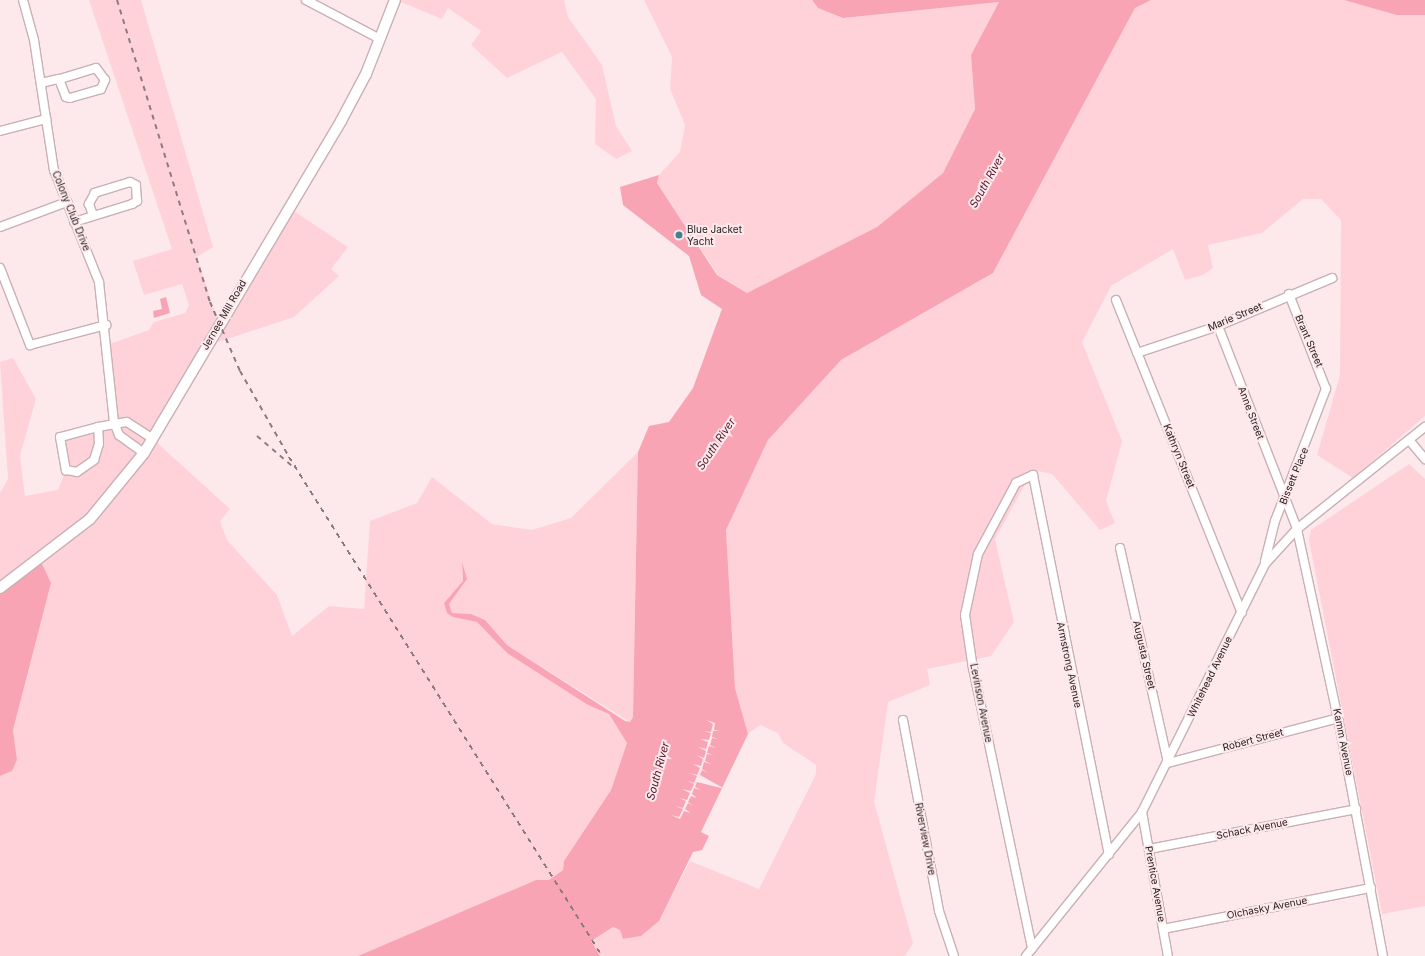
<!DOCTYPE html>
<html>
<head>
<meta charset="utf-8">
<style>
  body { margin:0 }
  #map { position:relative; width:1425px; height:956px; overflow:hidden; background:#fde9ec; font-family:Inter,sans-serif }
  div>[style] { position:absolute }
  .green>* { inset:0; background:#ffd2da }
  .water>* { inset:0; background:#f8a4b4 }
  .pier>* { inset:0; background:#fde9ec }
  .roads { filter:drop-shadow(1px 0 #c8b0b4) drop-shadow(-1px 0 #c8b0b4) drop-shadow(0 1px #c8b0b4) drop-shadow(0 -1px #c8b0b4) }
  .minor>* { height:8px; margin:-4px; padding:0 4px; transform-origin:4px; border-radius:4px; background:#fff }
  .tertiary>* { height:10px; margin:-5px; padding:0 5px; transform-origin:5px; border-radius:5px; background:#fff }
  .rail>* { height:2px; margin-top:-1px; transform-origin:0; background:repeating-linear-gradient(90deg,#8a7c7e 0 5px,transparent 0 10px) }
  .dots>* { width:11px; height:11px; translate:-50% -50%; box-sizing:border-box; border:2px solid #fde9ec; border-radius:50% }
  span { translate:-50% -50%; white-space:nowrap; text-align:center; line-height:1.15; -webkit-text-stroke:4px #fde9ec; paint-order:stroke }
  .street-label { font-size:10px; color:#2a2122 }
  .poi-label { font-size:10px; color:#2a2122 }
  .left { translate:0 -50%; text-align:left }
  .water-label { font-size:11px; color:#531427; font-style:italic }
</style>
</head>
<body>
<div id="map">
  <div class="green">
    <i style="clip-path:polygon(89px 0,141px 0,213px 247px,197px 257px,218px 322px,288px 207px,348px 247px,331px 269px,339px 276px,294px 317px,206px 346px,153px 439px,230px 509px,220px 521px,227px 540px,277px 595px,292px 636px,329px 606px,364px 609px,370px 521px,417px 503px,432px 477px,492px 524px,532px 530px,571px 518px,638px 452px,633px 717px,630px 722px,507px 645px,485px 620px,471px 614px,452px 613px,449px 604px,466px 579px,462px 565px,463px 581px,444px 603px,453px 617px,477px 622px,507px 653px,588px 705px,609px 714px,627px 743px,611px 790px,564px 861px,563px 870px,549px 880px,536px 880px,358px 956px,0 956px,0 776px,12px 771px,17px 760px,13px 730px,51px 583px,0 588px,0 493px,8px 479px,0 362px,13px 358px,36px 399px,20px 456px,25px 496px,58px 490px,66px 470px,59px 442px,114px 421px,107px 345px,149px 330px,154px 322px,185px 313px,189px 305px,182px 284px,144px 295px,133px 261px,172px 249px)"></i>
    <i style="clip-path:polygon(396px 0,564px 0,568px 17px,602px 65px,616px 126px,632px 151px,616px 159px,595px 144px,596px 99px,562px 52px,507px 78px,471px 45px,481px 31px,448px 8px,442px 19px)"></i>
    <i style="clip-path:polygon(644px 0,812px 0,818px 8px,843px 18px,999px 2px,971px 55px,975px 109px,943px 173px,877px 227px,747px 293px,718px 275px,657px 183px,659px 175px,680px 152px,685px 125px,670px 89px,672px 57px)"></i>
    <i style="clip-path:polygon(1151px 0,1344px 0,1397px 14px,1425px 15px,1425px 416px,1353px 478px,1317px 455px,1340px 375px,1341px 220px,1321px 199px,1303px 199px,1262px 233px,1208px 245px,1213px 268px,1203px 275px,1185px 280px,1173px 249px,1111px 286px,1082px 342px,1122px 441px,1106px 501px,1115px 523px,1100px 530px,1052px 474px,1033px 470px,995px 539px,1014px 622px,991px 656px,927px 669px,930px 685px,888px 702px,874px 802px,913px 943px,905px 956px,600px 956px,591px 941px,613px 927px,620px 930px,623px 939px,641px 936px,658px 922px,690px 861px,759px 889px,816px 774px,816px 765px,783px 743px,778px 733px,760px 725px,748px 734px,735px 688px,726px 530px,768px 440px,841px 360px,993px 273px,1135px 8px)"></i>
    <i style="clip-path:polygon(1409px 464px,1425px 479px,1425px 906px,1382px 914px,1309px 540px,1311px 530px)"></i>
  </div>
  <div class="water">
    <i style="clip-path:polygon(812px 0,1151px 0,1135px 8px,993px 273px,841px 360px,768px 440px,726px 530px,735px 688px,748px 734px,701px 832px,709px 836px,702px 850px,693px 852px,659px 921px,641px 936px,623px 939px,620px 930px,613px 927px,591px 941px,600px 956px,358px 956px,536px 880px,549px 880px,563px 870px,564px 861px,611px 790px,627px 743px,609px 714px,588px 705px,507px 653px,477px 622px,453px 617px,447px 613px,444px 603px,463px 581px,462px 562px,467px 579px,449px 604px,452px 613px,471px 614px,485px 620px,507px 645px,625px 721px,630px 722px,633px 717px,638px 452px,649px 426px,669px 422px,693px 388px,722px 309px,701px 295px,689px 256px,623px 205px,620px 187px,659px 175px,657px 183px,717px 275px,747px 293px,877px 227px,943px 173px,975px 109px,971px 55px,999px 2px,843px 18px,818px 8px)"></i>
    <i style="clip-path:polygon(1344px 0,1425px 0,1425px 15px,1397px 15px)"></i>
    <i style="clip-path:polygon(166px 297px,170px 313px,154px 318px,153px 311px,162px 309px,160px 299px)"></i>
    <i style="clip-path:polygon(40px 560px,51px 583px,13px 730px,17px 760px,12px 771px,0 776px,0 588px)"></i>
  </div>
  <div class="pier">
    <i style="clip-path:polygon(706px 720px,715px 723px,714px 730px,720px 731px,713px 731px,712px 737px,718px 739px,712px 738px,710px 745px,716px 748px,709px 746px,707px 753px,714px 755px,707px 754px,705px 761px,711px 764px,704px 762px,702px 769px,708px 773px,702px 770px,700px 775px,725px 789px,697px 782px,695px 787px,701px 790px,694px 788px,692px 794px,697px 798px,691px 796px,688px 802px,694px 806px,688px 803px,685px 809px,691px 813px,684px 811px,680px 819px,671px 815px,679px 817px,683px 809px,675px 806px,683px 808px,686px 801px,679px 798px,687px 800px,690px 793px,682px 789px,691px 791px,694px 784px,686px 780px,694px 783px,697px 776px,689px 773px,697px 775px,700px 768px,693px 764px,701px 766px,703px 759px,696px 755px,704px 758px,706px 751px,698px 747px,706px 749px,708px 742px,700px 739px,709px 740px,711px 733px,703px 731px,711px 732px,713px 724px)"></i>
  </div>
  <div class="roads">
    <div class="minor">
      <i style="left:23px;top:0;width:41px;rotate:74.6deg"></i>
      <i style="left:34px;top:40px;width:132px;rotate:81.3deg"></i>
      <i style="left:54px;top:170px;width:121px;rotate:68.1deg"></i>
      <i style="left:99px;top:282px;width:141px;rotate:83.9deg"></i>
      <i style="left:114px;top:422px;width:14px;rotate:69deg"></i>
      <i style="left:119px;top:435px;width:31px;rotate:36deg"></i>
      <i style="left:306px;top:0;width:84px;rotate:27.8deg"></i>
      <i style="left:41px;top:83px;width:18px;rotate:-13deg"></i>
      <i style="left:59px;top:79px;width:19px;rotate:69deg"></i>
      <i style="left:66px;top:97px;width:4px;rotate:14deg"></i>
      <i style="left:70px;top:98px;width:32px;rotate:-16deg"></i>
      <i style="left:101px;top:89px;width:10px;rotate:-66deg"></i>
      <i style="left:105px;top:80px;width:15px;rotate:-127deg"></i>
      <i style="left:96px;top:68px;width:39px;rotate:163deg"></i>
      <i style="left:0;top:131px;width:48px;rotate:-14.6deg"></i>
      <i style="left:74px;top:222px;width:61px;rotate:-17.2deg"></i>
      <i style="left:132px;top:204px;width:6px;rotate:-31deg"></i>
      <i style="left:137px;top:201px;width:16px;rotate:-94deg"></i>
      <i style="left:136px;top:185px;width:7px;rotate:-153deg"></i>
      <i style="left:130px;top:182px;width:37px;rotate:163deg"></i>
      <i style="left:95px;top:193px;width:13px;rotate:119deg"></i>
      <i style="left:89px;top:204px;width:12px;rotate:70deg"></i>
      <i style="left:0;top:227px;width:72px;rotate:-20.5deg"></i>
      <i style="left:0;top:268px;width:83px;rotate:68.7deg"></i>
      <i style="left:30px;top:345px;width:79px;rotate:-14.7deg"></i>
      <i style="left:1116px;top:300px;width:337px;rotate:68.1deg"></i>
      <i style="left:1218px;top:326px;width:218px;rotate:68.7deg"></i>
      <i style="left:1297px;top:529px;width:193px;rotate:77.8deg"></i>
      <i style="left:1338px;top:718px;width:242px;rotate:79.3deg"></i>
      <i style="left:1137px;top:353px;width:85px;rotate:-18.4deg"></i>
      <i style="left:1218px;top:326px;width:124px;rotate:-22.8deg"></i>
      <i style="left:98px;top:427px;width:39px;rotate:165deg"></i>
      <i style="left:60px;top:437px;width:34px;rotate:80deg"></i>
      <i style="left:66px;top:470px;width:11px;rotate:10deg"></i>
      <i style="left:77px;top:472px;width:21px;rotate:-35deg"></i>
      <i style="left:94px;top:460px;width:17px;rotate:-73deg"></i>
      <i style="left:99px;top:444px;width:17px;rotate:-93deg"></i>
      <i style="left:98px;top:427px;width:29px;rotate:-10deg"></i>
      <i style="left:127px;top:422px;width:31px;rotate:33deg"></i>
      <i style="left:1409px;top:440px;width:25px;rotate:50deg"></i>
      <i style="left:1120px;top:548px;width:220px;rotate:77.4deg"></i>
      <i style="left:1168px;top:763px;width:176px;rotate:-14.8deg"></i>
      <i style="left:1265px;top:561px;width:41px;rotate:-76deg"></i>
      <i style="left:1275px;top:521px;width:142px;rotate:-68.9deg"></i>
      <i style="left:1326px;top:389px;width:102px;rotate:-111.3deg"></i>
      <i style="left:903px;top:720px;width:194px;rotate:79.3deg"></i>
      <i style="left:939px;top:911px;width:47px;rotate:71.6deg"></i>
      <i style="left:1142px;top:812px;width:146px;rotate:79.8deg"></i>
      <i style="left:1149px;top:849px;width:211px;rotate:-10.9deg"></i>
      <i style="left:1163px;top:929px;width:212px;rotate:-11.2deg"></i>
      <i style="left:1032px;top:948px;width:285px;rotate:-101.9deg"></i>
      <i style="left:973px;top:669px;width:55px;rotate:-98.4deg"></i>
      <i style="left:965px;top:615px;width:62px;rotate:-78deg"></i>
      <i style="left:978px;top:554px;width:81px;rotate:-61.8deg"></i>
      <i style="left:1016px;top:483px;width:19px;rotate:-25deg"></i>
      <i style="left:1033px;top:475px;width:387px;rotate:78.7deg"></i>
      <i style="left:1026px;top:956px;width:185px;rotate:-51.1deg"></i>
      <i style="left:1142px;top:812px;width:277px;rotate:-63.6deg"></i>
      <i style="left:1265px;top:564px;width:47px;rotate:-47.6deg"></i>
      <i style="left:1297px;top:529px;width:164px;rotate:-38.6deg"></i>
    </div>
    <div class="tertiary">
      <i style="left:0;top:588px;width:113px;rotate:-37.5deg"></i>
      <i style="left:90px;top:519px;width:85px;rotate:-50.7deg"></i>
      <i style="left:144px;top:453px;width:386px;rotate:-59.3deg"></i>
      <i style="left:341px;top:121px;width:53px;rotate:-62deg"></i>
      <i style="left:366px;top:74px;width:79px;rotate:-68.6deg"></i>
    </div>
  </div>
  <div class="rail">
    <i style="left:117px;top:0;width:316px;rotate:72.9deg"></i>
    <i style="left:210px;top:302px;width:75px;rotate:66.5deg"></i>
    <i style="left:240px;top:371px;width:99px;rotate:60.3deg"></i>
    <i style="left:289px;top:457px;width:589px;rotate:57.9deg"></i>
    <i style="left:257px;top:436px;width:45px;rotate:40.5deg"></i>
  </div>
  <div class="dots">
    <i style="left:679px;top:235px;background:#408294"></i>
  </div>
  <div class="street-label">
    <span style="left:71px;top:211px;rotate:68deg">Colony Club Drive</span>
    <span style="left:224px;top:315px;rotate:-60deg">Jernee Mill Road</span>
    <span style="left:1235px;top:317px;rotate:-23deg">Marie Street</span>
    <span style="left:1309px;top:341px;rotate:67deg">Brant Street</span>
    <span style="left:1251px;top:413px;rotate:69deg">Anne Street</span>
    <span style="left:1179px;top:456px;rotate:68deg">Kathryn Street</span>
    <span style="left:1294px;top:476px;rotate:-68deg">Bissett Place</span>
    <span style="left:1144px;top:655px;rotate:77deg">Augusta Street</span>
    <span style="left:1069px;top:665px;rotate:78deg">Armstrong Avenue</span>
    <span style="left:1210px;top:677px;rotate:-64deg">Whitehead Avenue</span>
    <span style="left:981px;top:703px;rotate:79deg">Levinson Avenue</span>
    <span style="left:1253px;top:740px;rotate:-15deg">Robert Street</span>
    <span style="left:1343px;top:742px;rotate:79deg">Kamm Avenue</span>
    <span style="left:1252px;top:829px;rotate:-11deg">Schack Avenue</span>
    <span style="left:925px;top:839px;rotate:79deg">Riverview Drive</span>
    <span style="left:1155px;top:884px;rotate:80deg">Prentice Avenue</span>
    <span style="left:1267px;top:908px;rotate:-11deg">Olchasky Avenue</span>
  </div>
  <div class="poi-label">
    <span class="left" style="left:687px;top:235px">Blue Jacket<br>Yacht</span>
  </div>
  <div class="water-label">
    <span style="left:987px;top:181px;rotate:-61deg">South River</span>
    <span style="left:716px;top:444px;rotate:-56deg">South River</span>
    <span style="left:658px;top:771px;rotate:-75deg">South River</span>
  </div>
</div>
</body>
</html>
